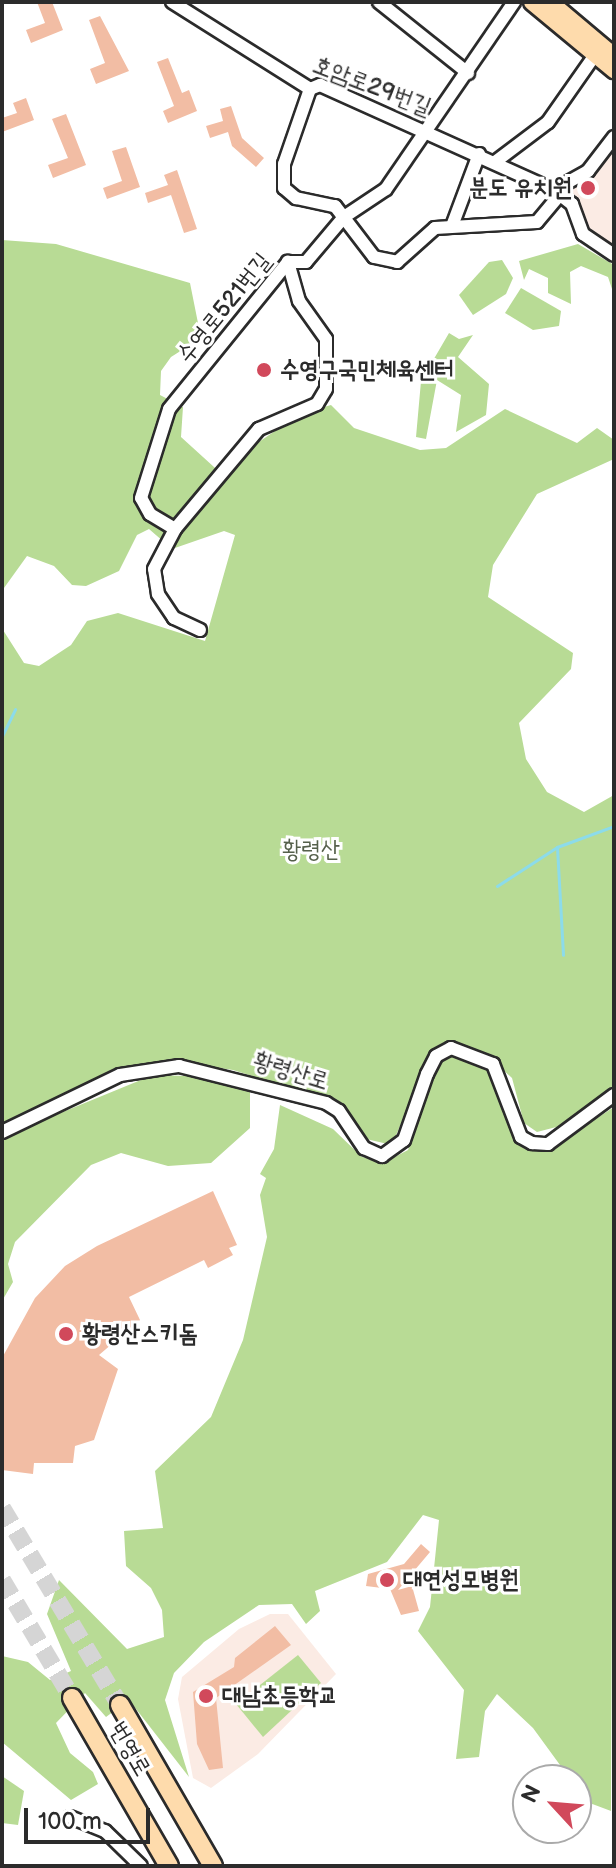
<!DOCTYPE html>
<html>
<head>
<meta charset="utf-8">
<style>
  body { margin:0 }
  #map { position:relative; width:616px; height:1868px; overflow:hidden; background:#fff; font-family:"Balsamiq Sans","Poor Story",sans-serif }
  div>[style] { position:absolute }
  .built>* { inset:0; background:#fbebe4 }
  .green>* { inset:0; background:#b8db95 }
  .stream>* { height:3px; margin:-1.5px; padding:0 1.5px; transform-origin:1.5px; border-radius:1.5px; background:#8cdbea }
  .building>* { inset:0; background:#f2bda4 }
  .highway-tunnel>* { height:18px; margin-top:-9px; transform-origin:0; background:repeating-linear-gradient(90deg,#d5d5d5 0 18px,transparent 0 27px) }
  .roads { filter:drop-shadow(2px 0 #2b2b2b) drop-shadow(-2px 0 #2b2b2b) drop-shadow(0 2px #2b2b2b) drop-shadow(0 -2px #2b2b2b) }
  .minor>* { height:12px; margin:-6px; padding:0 6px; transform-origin:6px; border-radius:6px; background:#fff }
  .major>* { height:16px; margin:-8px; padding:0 8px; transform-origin:8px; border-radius:8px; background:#fedbac }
  .highway>* { height:18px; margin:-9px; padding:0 9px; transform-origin:9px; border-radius:9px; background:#fedbac }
  .dots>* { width:22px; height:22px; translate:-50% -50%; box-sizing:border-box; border:4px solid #fff; border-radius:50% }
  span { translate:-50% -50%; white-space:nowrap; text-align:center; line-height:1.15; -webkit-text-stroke:6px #fff; paint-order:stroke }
  .street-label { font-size:24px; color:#2b2b2b }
  .poi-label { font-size:24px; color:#2b2b2b; font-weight:700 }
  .right { translate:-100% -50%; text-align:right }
  .left { translate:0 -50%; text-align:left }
  .park-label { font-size:24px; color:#55604b }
  .frame { position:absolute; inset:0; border:4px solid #2b2b2b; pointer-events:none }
  .north { position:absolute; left:512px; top:1764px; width:80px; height:80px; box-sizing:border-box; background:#fff; border:2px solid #aaa; border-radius:50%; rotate:296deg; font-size:22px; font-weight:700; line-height:32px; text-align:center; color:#2b2b2b }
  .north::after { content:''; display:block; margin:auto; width:28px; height:36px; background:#d1495b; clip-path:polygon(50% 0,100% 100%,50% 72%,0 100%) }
  .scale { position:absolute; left:24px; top:1808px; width:126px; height:36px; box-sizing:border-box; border:4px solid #2b2b2b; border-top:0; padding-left:10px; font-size:24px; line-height:28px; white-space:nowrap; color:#2b2b2b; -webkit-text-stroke:6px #fff; paint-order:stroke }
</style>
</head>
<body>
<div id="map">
  <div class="built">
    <i style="clip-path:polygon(614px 137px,614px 252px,592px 241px,560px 195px)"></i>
    <i style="clip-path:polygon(270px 1614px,288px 1614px,336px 1674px,258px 1754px,211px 1788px,193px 1778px,178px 1699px,182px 1677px,239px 1629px)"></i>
  </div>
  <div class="green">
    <i style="clip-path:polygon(evenodd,2px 240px,56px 244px,190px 283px,201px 338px,171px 357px,161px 371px,160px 395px,183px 407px,181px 437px,225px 477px,250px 448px,300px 414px,331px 405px,354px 428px,420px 450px,446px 448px,505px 409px,577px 443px,597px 428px,614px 440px,614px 459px,537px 494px,493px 565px,488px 597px,573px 653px,571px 669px,519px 723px,526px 759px,547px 792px,584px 812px,614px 795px,614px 1088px,564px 1125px,537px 1132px,524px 1123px,512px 1078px,488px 1056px,453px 1043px,431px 1052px,392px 1145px,362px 1138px,347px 1112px,333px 1102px,233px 1070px,176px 1062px,122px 1071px,2px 1129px,2px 240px,149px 529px,172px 549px,224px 531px,235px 535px,205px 641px,118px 613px,87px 621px,71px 645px,39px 666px,24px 663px,3px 630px,2px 610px,4px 588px,27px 556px,54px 566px,72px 585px,86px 586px,119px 571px,137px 535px,149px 529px)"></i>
    <i style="clip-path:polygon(578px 244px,614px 265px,614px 295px,608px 277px,581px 266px,570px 272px,571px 304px,548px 293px,548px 278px,529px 269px,524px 280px,519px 261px)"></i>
    <i style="clip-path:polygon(502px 260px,513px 278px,506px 294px,473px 315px,459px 295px,489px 262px)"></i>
    <i style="clip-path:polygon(521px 288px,561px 311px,559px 326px,533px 330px,505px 313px)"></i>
    <i style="clip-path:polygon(449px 333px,459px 339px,473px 335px,458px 357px,489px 384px,486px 415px,456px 432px,461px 395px,437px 380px,426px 439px,416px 437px,422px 370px,428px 369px)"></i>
    <i style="clip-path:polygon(459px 1053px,490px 1068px,516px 1138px,526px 1147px,550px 1149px,614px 1107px,611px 1811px,587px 1802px,533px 1728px,497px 1694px,485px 1711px,479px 1757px,456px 1759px,464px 1690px,418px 1631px,430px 1607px,439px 1520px,423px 1515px,387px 1562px,315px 1591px,320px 1611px,306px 1624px,292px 1604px,259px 1605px,204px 1642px,174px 1673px,165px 1700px,189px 1777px,129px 1700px,106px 1717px,85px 1693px,56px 1723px,70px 1753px,93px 1772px,98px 1784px,71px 1800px,2px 1742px,2px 1656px,28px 1662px,50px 1680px,71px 1671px,47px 1614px,59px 1580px,127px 1649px,164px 1637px,162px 1610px,151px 1588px,126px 1566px,124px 1531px,163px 1528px,155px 1471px,211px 1417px,243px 1340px,267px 1237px,260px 1195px,266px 1178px,260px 1174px,274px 1149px,280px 1105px,333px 1129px,362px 1157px,387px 1161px,408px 1150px,442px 1056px)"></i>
    <i style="clip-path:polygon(153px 1075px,188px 1076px,250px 1092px,250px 1128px,211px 1163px,168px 1166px,121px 1153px,91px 1165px,15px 1242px,8px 1264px,13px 1282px,2px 1301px,2px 1137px)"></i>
    <i style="clip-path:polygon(298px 1655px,321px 1683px,263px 1737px,236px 1704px)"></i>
    <i style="clip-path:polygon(2px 1776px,24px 1791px,18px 1825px,2px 1823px)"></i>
  </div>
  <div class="stream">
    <i style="left:2px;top:736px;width:30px;rotate:-64deg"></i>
    <i style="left:557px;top:847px;width:108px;rotate:86.8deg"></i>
    <i style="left:497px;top:886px;width:72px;rotate:-33deg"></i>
    <i style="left:557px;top:847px;width:61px;rotate:-20.2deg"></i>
  </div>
  <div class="building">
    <i style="clip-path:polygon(37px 2px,52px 2px,63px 30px,31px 43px,26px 30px,45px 23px)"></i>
    <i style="clip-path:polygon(100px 16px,129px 71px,96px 84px,90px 69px,105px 63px,89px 20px)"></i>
    <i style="clip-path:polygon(168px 58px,182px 93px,189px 90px,197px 111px,168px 123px,163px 111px,174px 106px,157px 62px)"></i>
    <i style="clip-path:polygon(26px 98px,34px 120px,2px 132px,2px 118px,17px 113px,13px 103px)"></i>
    <i style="clip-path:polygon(231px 106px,242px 138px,264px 158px,256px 167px,232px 146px,228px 132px,210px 138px,206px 126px,223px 121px,220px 109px)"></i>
    <i style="clip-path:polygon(66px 114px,86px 165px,53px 178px,48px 165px,68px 158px,52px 119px)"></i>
    <i style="clip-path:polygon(126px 147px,140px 187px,107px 199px,103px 188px,122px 181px,112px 151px)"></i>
    <i style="clip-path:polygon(177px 170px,197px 229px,184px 233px,171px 195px,148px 203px,145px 193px,168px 185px,164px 175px)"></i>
    <i style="clip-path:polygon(213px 1191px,237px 1245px,229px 1248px,233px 1255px,208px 1268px,204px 1260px,129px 1297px,140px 1320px,99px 1355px,118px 1369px,94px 1440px,75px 1446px,73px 1463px,34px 1463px,33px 1474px,2px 1470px,2px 1358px,35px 1298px,65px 1266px,97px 1246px)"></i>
    <i style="clip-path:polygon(421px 1544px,430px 1552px,398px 1590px,412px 1586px,419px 1611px,401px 1615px,390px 1589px,366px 1586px,368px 1574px,404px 1564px)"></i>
    <i style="clip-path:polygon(275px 1626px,291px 1645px,216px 1698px,223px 1768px,209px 1770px,197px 1744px,193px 1692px,234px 1667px,235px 1658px)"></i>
  </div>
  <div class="highway-tunnel">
    <i style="left:2px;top:1508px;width:230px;rotate:59.1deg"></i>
    <i style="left:2px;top:1580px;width:137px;rotate:59.3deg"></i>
  </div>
  <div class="roads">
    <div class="minor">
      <i style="left:172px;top:2px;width:163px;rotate:32.2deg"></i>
      <i style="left:310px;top:89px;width:11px;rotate:-22deg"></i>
      <i style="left:320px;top:85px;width:256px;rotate:24.2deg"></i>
      <i style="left:554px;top:190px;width:23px;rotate:38deg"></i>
      <i style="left:572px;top:204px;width:32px;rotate:70deg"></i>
      <i style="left:583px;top:234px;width:37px;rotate:34deg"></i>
      <i style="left:379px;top:2px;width:114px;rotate:38.6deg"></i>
      <i style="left:310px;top:89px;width:79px;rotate:109.1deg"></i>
      <i style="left:284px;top:164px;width:24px;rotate:90deg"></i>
      <i style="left:284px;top:188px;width:16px;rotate:40deg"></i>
      <i style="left:296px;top:198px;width:40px;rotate:12deg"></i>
      <i style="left:335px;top:206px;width:64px;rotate:52.6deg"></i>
      <i style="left:374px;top:257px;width:24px;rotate:12deg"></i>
      <i style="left:397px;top:262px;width:51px;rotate:-41.8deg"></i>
      <i style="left:435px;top:228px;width:102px;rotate:-3.4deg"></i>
      <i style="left:537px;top:222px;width:35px;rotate:-50deg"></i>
      <i style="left:495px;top:162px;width:66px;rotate:-37deg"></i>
      <i style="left:548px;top:122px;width:82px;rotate:-55deg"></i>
      <i style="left:554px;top:190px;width:39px;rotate:-29deg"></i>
      <i style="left:588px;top:171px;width:43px;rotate:-52.6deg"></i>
      <i style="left:452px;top:226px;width:77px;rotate:-69.4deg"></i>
      <i style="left:175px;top:529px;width:131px;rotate:-50deg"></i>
      <i style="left:259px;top:429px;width:63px;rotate:-23.3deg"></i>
      <i style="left:317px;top:404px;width:17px;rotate:-59deg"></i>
      <i style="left:326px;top:389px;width:50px;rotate:-90deg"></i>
      <i style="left:326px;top:339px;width:47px;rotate:-125.4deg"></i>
      <i style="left:299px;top:301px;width:41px;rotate:-105.8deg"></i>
      <i style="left:200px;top:630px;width:29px;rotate:-155deg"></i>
      <i style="left:174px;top:618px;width:29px;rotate:-124deg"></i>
      <i style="left:158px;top:594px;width:25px;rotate:-99deg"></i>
      <i style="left:154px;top:569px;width:45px;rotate:-62.3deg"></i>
      <i style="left:175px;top:529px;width:29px;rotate:-149deg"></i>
      <i style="left:150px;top:514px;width:18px;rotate:-119deg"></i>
      <i style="left:141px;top:498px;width:93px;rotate:-72.5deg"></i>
      <i style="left:169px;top:409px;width:189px;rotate:-51deg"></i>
      <i style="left:288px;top:262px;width:18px"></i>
      <i style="left:306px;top:262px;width:59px;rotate:-49.8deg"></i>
      <i style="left:344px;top:217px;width:50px;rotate:-33.7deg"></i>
      <i style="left:386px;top:189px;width:227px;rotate:-55.6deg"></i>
      <i style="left:2px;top:1132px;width:131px;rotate:-25.8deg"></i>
      <i style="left:120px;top:1075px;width:60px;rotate:-8.7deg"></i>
      <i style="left:179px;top:1066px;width:152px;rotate:14.1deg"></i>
      <i style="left:326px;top:1103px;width:15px;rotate:32deg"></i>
      <i style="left:339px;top:1111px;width:45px;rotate:56deg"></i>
      <i style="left:364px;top:1148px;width:20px;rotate:24deg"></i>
      <i style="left:382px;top:1156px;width:27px;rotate:-36deg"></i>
      <i style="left:404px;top:1140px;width:70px;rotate:-70.8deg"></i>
      <i style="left:427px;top:1074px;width:20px;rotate:-63deg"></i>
      <i style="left:436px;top:1056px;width:17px;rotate:-28deg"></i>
      <i style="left:451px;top:1048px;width:45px;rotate:20.9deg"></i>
      <i style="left:493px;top:1064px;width:78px;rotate:69deg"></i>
      <i style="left:521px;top:1137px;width:13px;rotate:29deg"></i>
      <i style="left:532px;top:1143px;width:16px;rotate:4deg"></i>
      <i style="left:548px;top:1144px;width:82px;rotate:-36.6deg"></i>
      <i style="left:70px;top:1817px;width:38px;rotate:22deg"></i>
      <i style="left:105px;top:1831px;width:50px;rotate:44.2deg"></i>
    </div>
    <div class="major">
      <i style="left:532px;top:2px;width:107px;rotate:39.7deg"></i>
      <i style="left:550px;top:2px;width:84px;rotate:40.2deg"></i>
    </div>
    <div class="highway">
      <i style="left:72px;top:1698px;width:194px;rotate:60deg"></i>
      <i style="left:120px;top:1705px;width:186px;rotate:60deg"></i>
    </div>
  </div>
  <div class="dots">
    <i style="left:588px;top:188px;background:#d1495b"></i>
    <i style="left:264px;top:370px;background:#d1495b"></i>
    <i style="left:66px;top:1334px;background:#d1495b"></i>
    <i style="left:387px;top:1580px;background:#d1495b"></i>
    <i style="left:206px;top:1696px;background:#d1495b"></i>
  </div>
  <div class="street-label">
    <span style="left:372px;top:86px;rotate:21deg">호암로29번길</span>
    <span style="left:224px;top:308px;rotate:-51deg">수영로521번길</span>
    <span style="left:291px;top:1071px;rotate:17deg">황령산로</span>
    <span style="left:130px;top:1749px;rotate:60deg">번영로</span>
  </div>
  <div class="poi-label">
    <span class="right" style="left:572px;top:188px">분도 유치원</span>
    <span class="left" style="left:280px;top:370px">수영구국민체육센터</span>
    <span class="left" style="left:82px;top:1334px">황령산스키돔</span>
    <span class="left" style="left:403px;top:1580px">대연성모병원</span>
    <span class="left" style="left:222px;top:1696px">대남초등학교</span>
  </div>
  <div class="park-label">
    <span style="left:311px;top:850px">황령산</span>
  </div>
  <div class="frame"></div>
  <div class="north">N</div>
  <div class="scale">100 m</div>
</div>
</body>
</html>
